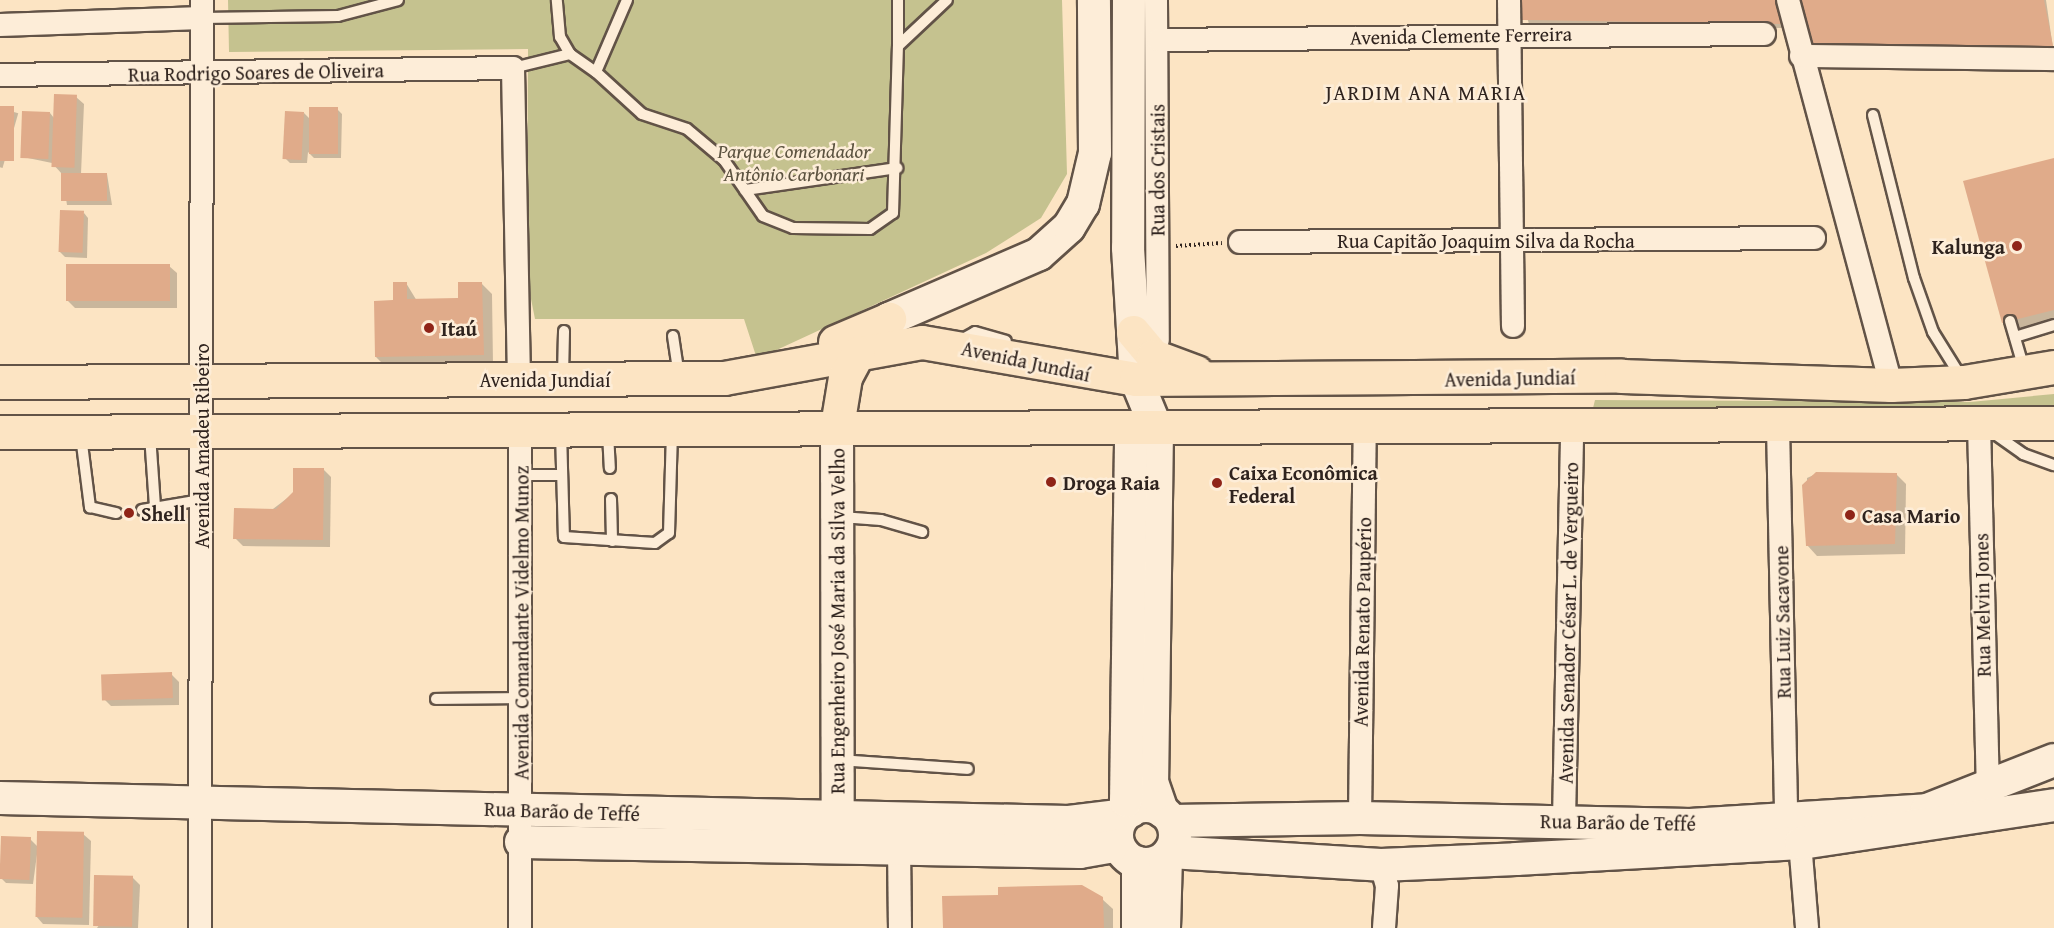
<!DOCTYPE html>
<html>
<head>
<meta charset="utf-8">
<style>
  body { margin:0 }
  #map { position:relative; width:2054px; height:928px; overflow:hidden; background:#fce4c3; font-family:"Gentium Book Plus",serif }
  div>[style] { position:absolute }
  .green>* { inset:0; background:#c5c28f }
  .shadow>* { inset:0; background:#0003; transform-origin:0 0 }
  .building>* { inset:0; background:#e0ab8a; transform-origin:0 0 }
  .path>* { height:4px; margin-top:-2px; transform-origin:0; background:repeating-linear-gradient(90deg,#2f231e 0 1.5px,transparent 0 4.5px) }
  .roads { filter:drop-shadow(2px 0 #625347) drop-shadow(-2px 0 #625347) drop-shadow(0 2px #625347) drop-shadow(0 -2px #625347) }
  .lane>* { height:10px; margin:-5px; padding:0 5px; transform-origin:5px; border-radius:5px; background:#fdedd8 }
  .street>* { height:22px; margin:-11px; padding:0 11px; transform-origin:11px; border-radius:11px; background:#fdedd8 }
  .secondary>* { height:32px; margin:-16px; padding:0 16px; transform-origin:16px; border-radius:16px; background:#fdedd8 }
  .secondary>.ring { margin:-16px; padding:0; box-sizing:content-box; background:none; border:32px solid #fdedd8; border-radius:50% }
  .primary>* { height:33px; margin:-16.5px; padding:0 16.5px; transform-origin:16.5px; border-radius:16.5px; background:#fce4c3 }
  .dots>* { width:16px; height:16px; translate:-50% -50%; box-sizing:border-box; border:3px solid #fdedd8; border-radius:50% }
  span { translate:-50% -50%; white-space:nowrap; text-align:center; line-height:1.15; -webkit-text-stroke:5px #fdedd8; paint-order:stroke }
  .street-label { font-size:20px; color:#2f231e }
  .park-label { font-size:20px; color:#5c5340; font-style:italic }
  .poi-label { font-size:20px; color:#2f231e; font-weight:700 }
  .right { translate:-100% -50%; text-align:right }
  .left { translate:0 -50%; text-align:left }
  .neighbourhood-label { font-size:21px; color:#2f231e; letter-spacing:1.5px }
</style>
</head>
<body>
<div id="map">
  <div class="green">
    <i style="clip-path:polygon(228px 0,1062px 0,1067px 174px,1041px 218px,986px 253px,757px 359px,744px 319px,535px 319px,527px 279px,528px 49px,229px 52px)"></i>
    <i style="clip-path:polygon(2054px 394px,2054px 413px,1592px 412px,1595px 400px,1970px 402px)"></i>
  </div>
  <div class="shadow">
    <i style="clip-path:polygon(1522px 0,1778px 0,1784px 28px,1529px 24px)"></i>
    <i style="clip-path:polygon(1803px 0,2046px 0,2054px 55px)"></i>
    <i style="clip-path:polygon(76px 97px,84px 104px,81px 174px,107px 174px,112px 205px,67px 205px,62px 174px,52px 163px,23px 157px,50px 113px,54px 118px)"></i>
    <i style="left:0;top:108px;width:19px;height:57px;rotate:16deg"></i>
    <i style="clip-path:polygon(337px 109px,342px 114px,341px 158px,314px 158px,308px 152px,307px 163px,290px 163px,285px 158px,304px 113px,310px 119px)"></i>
    <i style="clip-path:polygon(2054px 160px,2054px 322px,2013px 333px,2003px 323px)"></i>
    <i style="clip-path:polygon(84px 213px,88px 218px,87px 258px,65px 257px,60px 252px)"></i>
    <i style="clip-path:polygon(169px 266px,177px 273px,177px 308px,75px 308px,68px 301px)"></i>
    <i style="clip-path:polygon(406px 283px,417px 301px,460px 300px,481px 283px,492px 294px,493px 364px,386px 367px,376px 357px)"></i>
    <i style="clip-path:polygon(324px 470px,331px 477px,330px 547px,243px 546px,235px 538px)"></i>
    <i style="clip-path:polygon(1816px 474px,1896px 474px,1906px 484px,1905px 554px,1817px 556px,1807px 545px,1807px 478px)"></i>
    <i style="clip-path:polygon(171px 674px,179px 682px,179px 705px,111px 706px,103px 698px)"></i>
    <i style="clip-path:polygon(83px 834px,91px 841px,89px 925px,43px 924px,36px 916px)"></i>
    <i style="clip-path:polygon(30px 839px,38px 847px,33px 884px,6px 883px,1px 878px)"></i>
    <i style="clip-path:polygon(132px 877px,140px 885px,138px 928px,97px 928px)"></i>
    <i style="clip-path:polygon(1000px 897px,1102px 899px,1113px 909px,1113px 928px,944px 928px)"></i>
  </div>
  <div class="building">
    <i style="clip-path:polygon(1520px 0,1775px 0,1781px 24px,1522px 20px)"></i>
    <i style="clip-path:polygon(1801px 0,2044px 0,2054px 51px,1814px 46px)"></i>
    <i style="left:54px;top:94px;width:23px;height:73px;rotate:2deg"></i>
    <i style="left:0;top:106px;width:14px;height:55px"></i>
    <i style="left:309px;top:107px;width:29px;height:47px"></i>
    <i style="left:22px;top:111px;width:28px;height:47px;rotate:2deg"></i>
    <i style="left:285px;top:111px;width:19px;height:48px;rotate:3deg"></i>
    <i style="clip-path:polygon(2054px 158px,2054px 310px,2002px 323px,1963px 181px)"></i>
    <i style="left:61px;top:173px;width:46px;height:28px"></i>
    <i style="left:60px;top:210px;width:24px;height:42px;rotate:2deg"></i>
    <i style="left:66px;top:264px;width:104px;height:37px"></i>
    <i style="clip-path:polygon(393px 282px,407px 282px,407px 299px,458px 298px,458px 282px,482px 282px,484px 355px,375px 357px,374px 301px,393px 300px)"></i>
    <i style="clip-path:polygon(293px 468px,324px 468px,323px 540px,233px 539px,234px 508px,276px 509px,293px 492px)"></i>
    <i style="clip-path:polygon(1816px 472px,1897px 473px,1895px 544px,1806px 546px,1802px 485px)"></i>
    <i style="left:172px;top:672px;width:26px;height:71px;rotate:88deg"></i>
    <i style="left:37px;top:831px;width:47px;height:86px;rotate:1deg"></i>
    <i style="left:1px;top:836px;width:30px;height:43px;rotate:2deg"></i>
    <i style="left:94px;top:875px;width:39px;height:51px;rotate:1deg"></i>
    <i style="clip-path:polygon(1082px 885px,1103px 897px,1104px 928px,943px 928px,942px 896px,998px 895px,998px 887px)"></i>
  </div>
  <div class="path">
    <i style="left:1176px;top:246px;width:46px;rotate:-3.7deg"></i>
  </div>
  <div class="roads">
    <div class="lane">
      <i style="left:627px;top:0;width:78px;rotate:113.3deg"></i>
      <i style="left:596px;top:72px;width:62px;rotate:42.4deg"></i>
      <i style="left:642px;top:114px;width:47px;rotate:18.4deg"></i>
      <i style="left:687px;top:129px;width:48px;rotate:40deg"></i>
      <i style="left:724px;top:160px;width:68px;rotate:55.1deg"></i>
      <i style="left:763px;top:216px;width:32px;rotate:22deg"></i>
      <i style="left:793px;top:228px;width:77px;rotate:0.7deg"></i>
      <i style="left:870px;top:229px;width:28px;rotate:-35deg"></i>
      <i style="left:893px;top:213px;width:167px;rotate:-88.3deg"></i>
      <i style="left:898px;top:0;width:46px;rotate:90deg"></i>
      <i style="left:898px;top:46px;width:67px;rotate:-43.2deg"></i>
      <i style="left:202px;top:18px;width:136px;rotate:-0.8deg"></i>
      <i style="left:338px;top:16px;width:62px;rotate:-14.9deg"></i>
      <i style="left:570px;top:54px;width:32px;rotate:35deg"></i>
      <i style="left:513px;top:68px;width:59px;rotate:-13.8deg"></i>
      <i style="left:570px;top:54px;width:20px;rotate:-120deg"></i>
      <i style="left:560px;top:37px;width:37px;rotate:-95deg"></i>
      <i style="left:1873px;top:115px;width:168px;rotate:75.9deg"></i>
      <i style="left:1914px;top:278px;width:57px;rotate:70.6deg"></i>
      <i style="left:1933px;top:332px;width:53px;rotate:58.1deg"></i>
      <i style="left:745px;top:190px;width:154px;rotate:-8.2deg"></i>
      <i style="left:2010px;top:321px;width:50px;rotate:73.7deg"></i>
      <i style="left:673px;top:336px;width:40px;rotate:81.5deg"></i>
      <i style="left:2015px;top:337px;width:41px;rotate:-17.1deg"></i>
      <i style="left:959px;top:341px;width:18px;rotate:-29deg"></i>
      <i style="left:975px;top:332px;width:32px;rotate:16deg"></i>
      <i style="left:563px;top:376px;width:45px;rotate:-88.7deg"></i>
      <i style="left:561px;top:432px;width:105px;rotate:88.4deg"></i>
      <i style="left:564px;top:537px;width:91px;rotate:3.8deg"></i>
      <i style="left:655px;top:543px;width:17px;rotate:-36deg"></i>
      <i style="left:669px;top:533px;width:100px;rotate:-88.3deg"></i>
      <i style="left:1992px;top:432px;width:38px;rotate:35deg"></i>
      <i style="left:2023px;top:454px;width:33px;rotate:20deg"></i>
      <i style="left:608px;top:433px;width:35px;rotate:87deg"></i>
      <i style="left:150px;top:435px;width:72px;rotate:86deg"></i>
      <i style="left:81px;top:436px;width:72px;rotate:82.8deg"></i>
      <i style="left:90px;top:507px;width:27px;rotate:13deg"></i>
      <i style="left:521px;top:475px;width:40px"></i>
      <i style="left:611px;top:499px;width:42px;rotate:88.6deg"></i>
      <i style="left:142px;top:510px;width:60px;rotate:-9.6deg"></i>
      <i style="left:841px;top:517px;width:40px;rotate:4.3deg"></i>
      <i style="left:881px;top:520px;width:43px;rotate:16.3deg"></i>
      <i style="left:436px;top:699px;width:85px;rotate:-0.7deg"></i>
      <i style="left:840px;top:760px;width:128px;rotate:4deg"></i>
    </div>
    <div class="street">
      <i style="left:1156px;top:0;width:340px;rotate:89.7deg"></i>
      <i style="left:1509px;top:0;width:326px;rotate:89.3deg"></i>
      <i style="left:1788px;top:0;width:399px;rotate:75deg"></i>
      <i style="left:0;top:25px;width:202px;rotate:-2deg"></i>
      <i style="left:1158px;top:40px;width:606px;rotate:-0.57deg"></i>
      <i style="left:1801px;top:56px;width:253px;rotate:0.7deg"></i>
      <i style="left:0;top:75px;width:513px;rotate:-0.78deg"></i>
      <i style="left:513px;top:68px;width:310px;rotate:88.9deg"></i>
      <i style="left:1240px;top:242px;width:574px;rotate:-0.4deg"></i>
      <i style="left:1979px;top:424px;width:362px;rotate:88.6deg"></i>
      <i style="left:1778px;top:426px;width:391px;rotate:88.8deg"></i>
      <i style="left:520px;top:427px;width:501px;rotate:90deg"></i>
      <i style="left:1360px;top:818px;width:391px;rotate:-89.3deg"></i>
      <i style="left:1564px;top:820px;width:395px;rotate:-88.8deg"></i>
      <i style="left:1799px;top:830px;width:98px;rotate:85.3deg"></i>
      <i style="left:899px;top:847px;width:81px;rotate:89.3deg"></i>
      <i style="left:1381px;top:865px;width:22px;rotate:74deg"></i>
      <i style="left:1387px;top:886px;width:42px;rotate:94.1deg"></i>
      <i style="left:200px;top:928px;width:928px;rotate:-89.88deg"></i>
    </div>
    <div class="secondary">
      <i style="left:1129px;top:0;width:248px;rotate:90.2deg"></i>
      <i style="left:1128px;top:248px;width:131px;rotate:86.5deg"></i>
      <i style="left:1136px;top:379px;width:55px;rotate:67.6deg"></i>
      <i style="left:1157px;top:430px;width:352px;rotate:90.8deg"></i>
      <i style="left:1152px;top:782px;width:31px;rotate:71deg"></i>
      <i style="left:870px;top:336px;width:25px;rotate:-42deg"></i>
      <i style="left:889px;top:319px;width:163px;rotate:-23.4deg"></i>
      <i style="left:1039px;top:254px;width:40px;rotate:-42deg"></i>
      <i style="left:1069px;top:227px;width:27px;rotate:-59deg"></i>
      <i style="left:1083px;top:204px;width:52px;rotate:-76.8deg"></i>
      <i style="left:1095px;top:153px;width:153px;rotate:-90.4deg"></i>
      <i style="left:837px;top:426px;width:411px;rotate:89.9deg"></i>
      <i style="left:0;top:798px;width:1069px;rotate:1.29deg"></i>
      <i style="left:1069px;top:822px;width:56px;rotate:-7.1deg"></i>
      <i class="ring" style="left:1117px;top:806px;width:26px;height:26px"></i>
      <i style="left:1131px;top:811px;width:11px;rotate:-117deg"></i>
      <i style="left:1126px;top:801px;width:372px;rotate:-89.2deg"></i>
      <i style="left:1172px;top:821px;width:188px;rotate:-0.9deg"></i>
      <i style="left:1360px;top:818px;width:330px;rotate:1.2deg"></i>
      <i style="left:1690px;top:825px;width:237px;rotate:-3.6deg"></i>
      <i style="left:1927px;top:810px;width:136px;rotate:-21.5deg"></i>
      <i style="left:521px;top:842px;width:559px;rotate:1.02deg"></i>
      <i style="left:1080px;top:852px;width:39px;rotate:-10deg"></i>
      <i style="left:1170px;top:852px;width:211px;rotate:3.5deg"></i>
      <i style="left:1381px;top:865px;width:135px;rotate:-2.5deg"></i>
      <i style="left:1516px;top:859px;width:285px;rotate:-3.2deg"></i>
      <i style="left:1801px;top:843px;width:256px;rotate:-8.5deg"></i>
      <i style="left:1138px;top:863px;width:65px;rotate:90deg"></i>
      <i style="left:1164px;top:928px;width:71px;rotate:-88.4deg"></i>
    </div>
    <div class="primary">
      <i style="left:1133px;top:332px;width:31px;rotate:50deg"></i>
      <i style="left:1153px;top:356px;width:46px;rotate:20.4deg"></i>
      <i style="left:835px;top:342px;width:59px;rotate:-23.1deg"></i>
      <i style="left:0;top:382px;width:724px;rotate:-0.32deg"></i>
      <i style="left:724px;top:378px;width:201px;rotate:-10.3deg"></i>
      <i style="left:922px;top:342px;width:217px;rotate:9.8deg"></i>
      <i style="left:1136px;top:379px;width:485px;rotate:-0.4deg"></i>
      <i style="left:1621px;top:376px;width:270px;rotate:1.9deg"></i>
      <i style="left:1891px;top:385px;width:73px;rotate:-2.4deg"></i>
      <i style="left:1964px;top:382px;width:91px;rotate:-9.5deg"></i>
      <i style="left:837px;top:426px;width:50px;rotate:-80.7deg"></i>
      <i style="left:845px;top:377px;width:27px;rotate:-62deg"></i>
      <i style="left:0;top:432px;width:2054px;rotate:-0.25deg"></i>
    </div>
  </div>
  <div class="dots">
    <i style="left:2017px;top:246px;background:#8f2418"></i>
    <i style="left:429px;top:328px;background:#8f2418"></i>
    <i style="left:1051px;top:482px;background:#8f2418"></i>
    <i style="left:1217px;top:483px;background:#8f2418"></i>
    <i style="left:129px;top:513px;background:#8f2418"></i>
    <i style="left:1850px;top:515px;background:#8f2418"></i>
  </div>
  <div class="street-label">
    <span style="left:1461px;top:35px;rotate:-1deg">Avenida Clemente Ferreira</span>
    <span style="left:256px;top:72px;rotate:-1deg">Rua Rodrigo Soares de Oliveira</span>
    <span style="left:1157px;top:170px;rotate:-90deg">Rua dos Cristais</span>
    <span style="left:1486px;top:240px">Rua Capitão Joaquim Silva da Rocha</span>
    <span style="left:1026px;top:361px;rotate:12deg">Avenida Jundiaí</span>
    <span style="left:1510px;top:378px;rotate:-1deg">Avenida Jundiaí</span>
    <span style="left:545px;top:379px">Avenida Jundiaí</span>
    <span style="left:201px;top:446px;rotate:-90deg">Avenida Amadeu Ribeiro</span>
    <span style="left:1982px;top:605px;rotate:-91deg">Rua Melvin Jones</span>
    <span style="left:837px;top:621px;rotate:-90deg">Rua Engenheiro José Maria da Silva Velho</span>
    <span style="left:1362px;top:622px;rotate:-89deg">Avenida Renato Paupério</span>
    <span style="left:1782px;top:622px;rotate:-91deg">Rua Luiz Sacavone</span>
    <span style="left:521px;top:623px;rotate:-90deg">Avenida Comandante Videlmo Munoz</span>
    <span style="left:1568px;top:623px;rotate:-89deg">Avenida Senador César L. de Vergueiro</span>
    <span style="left:562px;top:811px;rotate:2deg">Rua Barão de Teffé</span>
    <span style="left:1618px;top:822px;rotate:1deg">Rua Barão de Teffé</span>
  </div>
  <div class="park-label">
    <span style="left:794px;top:162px">Parque Comendador<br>Antônio Carbonari</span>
  </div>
  <div class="poi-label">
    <span class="right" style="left:2005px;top:246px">Kalunga</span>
    <span class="left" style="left:441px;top:328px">Itaú</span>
    <span class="left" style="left:1229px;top:484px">Caixa Econômica<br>Federal</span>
    <span class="left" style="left:1063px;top:482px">Droga Raia</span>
    <span class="left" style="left:141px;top:513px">Shell</span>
    <span class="left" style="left:1862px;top:515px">Casa Mario</span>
  </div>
  <div class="neighbourhood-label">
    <span style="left:1426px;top:93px">JARDIM ANA MARIA</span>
  </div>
</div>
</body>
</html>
